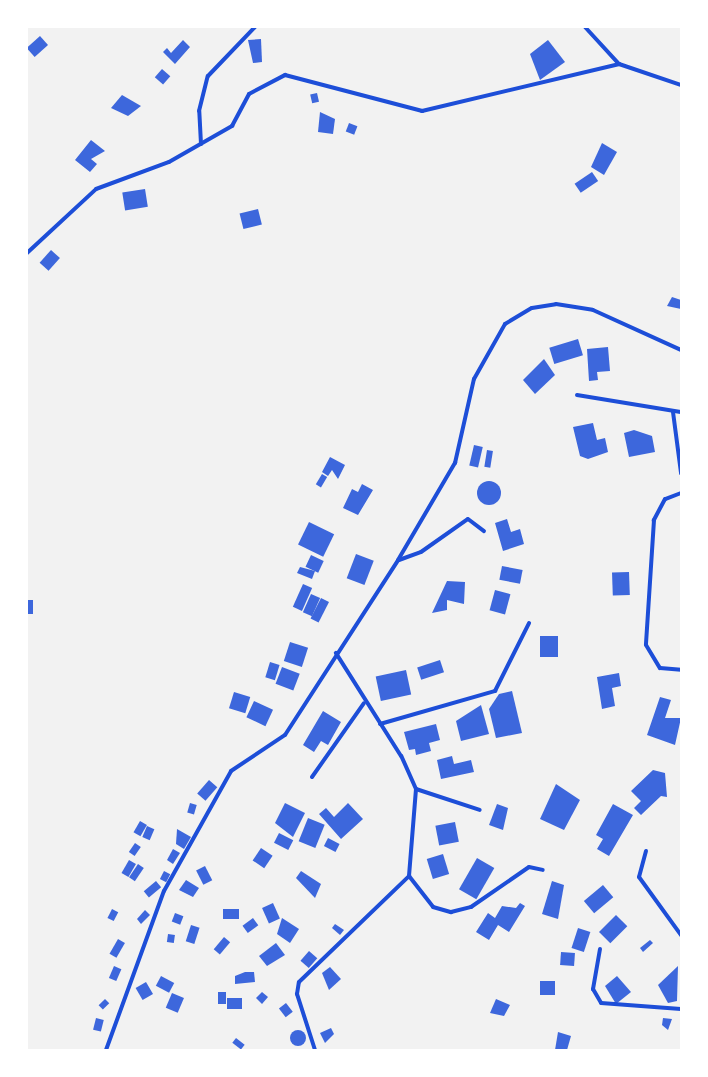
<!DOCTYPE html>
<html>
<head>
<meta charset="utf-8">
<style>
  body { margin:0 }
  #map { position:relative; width:708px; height:1077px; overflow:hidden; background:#f2f2f2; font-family:"Noto Sans",sans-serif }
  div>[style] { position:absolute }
  .building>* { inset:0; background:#3d67dc; transform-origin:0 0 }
  .round { border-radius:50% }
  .minor>* { height:4px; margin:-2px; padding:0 2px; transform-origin:2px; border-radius:2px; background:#1d4ed8 }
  span { translate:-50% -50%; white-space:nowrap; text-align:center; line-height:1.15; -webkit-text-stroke:6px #fff; paint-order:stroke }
  .frame { position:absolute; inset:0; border:28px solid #fff; pointer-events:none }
</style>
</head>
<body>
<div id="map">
  <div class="building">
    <i style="left:40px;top:36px;width:12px;height:18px;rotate:48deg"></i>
    <i style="clip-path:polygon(261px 39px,262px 62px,253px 63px,248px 40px)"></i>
    <i style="clip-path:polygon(183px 40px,190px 47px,175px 64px,163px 52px,167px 48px,171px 53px)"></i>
    <i style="clip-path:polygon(548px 40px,565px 62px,540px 80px,530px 54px)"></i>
    <i style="left:162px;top:69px;width:11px;height:11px;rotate:41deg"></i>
    <i style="left:317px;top:93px;width:9px;height:7px;rotate:77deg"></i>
    <i style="clip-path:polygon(122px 95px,141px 106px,128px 116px,111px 108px)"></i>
    <i style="clip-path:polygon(320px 112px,335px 119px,333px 134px,318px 132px)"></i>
    <i style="left:349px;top:123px;width:9px;height:9px;rotate:21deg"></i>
    <i style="clip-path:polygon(91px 140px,105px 151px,91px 159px,97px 164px,90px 172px,75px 160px)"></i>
    <i style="clip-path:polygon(602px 143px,617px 152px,604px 175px,591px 167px)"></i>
    <i style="left:592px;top:172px;width:11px;height:21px;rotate:56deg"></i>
    <i style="left:145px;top:189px;width:18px;height:23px;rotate:81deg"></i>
    <i style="left:258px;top:209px;width:16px;height:19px;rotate:76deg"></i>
    <i style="left:51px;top:250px;width:12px;height:17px;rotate:42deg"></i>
    <i style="clip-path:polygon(672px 297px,681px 300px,681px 309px,667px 306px)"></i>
    <i style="left:578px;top:339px;width:17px;height:30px;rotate:73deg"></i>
    <i style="clip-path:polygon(608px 347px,610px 371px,597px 372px,598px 380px,589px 381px,587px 349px)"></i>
    <i style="clip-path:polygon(544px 359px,555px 375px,535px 394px,523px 380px)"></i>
    <i style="clip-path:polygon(593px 423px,597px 440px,605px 438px,608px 452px,588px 459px,580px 456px,573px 427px)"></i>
    <i style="clip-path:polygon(634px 430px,652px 436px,655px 452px,629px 457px,624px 433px)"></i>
    <i style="left:474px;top:445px;width:9px;height:21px;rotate:13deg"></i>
    <i style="left:487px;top:450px;width:6px;height:17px;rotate:9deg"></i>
    <i style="clip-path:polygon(330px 457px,345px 465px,338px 479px,332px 470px,328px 476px,322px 472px)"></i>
    <i style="left:322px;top:474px;width:6px;height:12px;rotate:31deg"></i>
    <i class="round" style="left:477px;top:481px;width:24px;height:24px"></i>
    <i style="clip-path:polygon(362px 484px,373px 490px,358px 515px,343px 508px,352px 489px,358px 492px)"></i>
    <i style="clip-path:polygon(507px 519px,511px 532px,520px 529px,524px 544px,503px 551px,495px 523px)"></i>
    <i style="left:309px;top:522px;width:28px;height:25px;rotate:26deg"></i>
    <i style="left:356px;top:554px;width:19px;height:26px;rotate:21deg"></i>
    <i style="left:311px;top:555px;width:14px;height:13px;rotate:25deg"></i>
    <i style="left:502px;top:566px;width:21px;height:14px;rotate:11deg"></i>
    <i style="clip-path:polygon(300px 567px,315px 571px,312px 579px,297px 573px)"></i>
    <i style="left:629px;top:572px;width:23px;height:17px;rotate:88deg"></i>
    <i style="clip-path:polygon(447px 581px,465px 582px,464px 604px,447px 600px,447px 610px,432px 613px)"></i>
    <i style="left:303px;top:584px;width:10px;height:25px;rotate:24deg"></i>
    <i style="left:495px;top:590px;width:16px;height:21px;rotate:15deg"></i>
    <i style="left:311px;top:594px;width:10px;height:20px;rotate:24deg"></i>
    <i style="left:321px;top:598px;width:9px;height:23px;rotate:27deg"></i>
    <i style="left:27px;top:600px;width:6px;height:14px"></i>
    <i style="left:558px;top:636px;width:21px;height:18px;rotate:90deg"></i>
    <i style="left:290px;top:642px;width:19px;height:20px;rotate:18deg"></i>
    <i style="left:440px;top:660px;width:13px;height:24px;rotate:72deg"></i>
    <i style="left:270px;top:662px;width:10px;height:16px;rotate:17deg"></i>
    <i style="left:282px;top:667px;width:19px;height:18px;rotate:21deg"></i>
    <i style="left:406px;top:670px;width:25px;height:31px;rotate:78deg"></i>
    <i style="clip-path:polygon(619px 673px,621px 686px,612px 688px,615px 706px,602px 709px,597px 677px)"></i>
    <i style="clip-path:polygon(512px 691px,522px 733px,496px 738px,489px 709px,499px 694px)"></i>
    <i style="left:234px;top:692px;width:17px;height:17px;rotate:17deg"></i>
    <i style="clip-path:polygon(660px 697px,671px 700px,665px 718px,681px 718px,675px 745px,647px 735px)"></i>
    <i style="left:254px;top:701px;width:21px;height:18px;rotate:25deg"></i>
    <i style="clip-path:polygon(481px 705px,489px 734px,461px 741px,456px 721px)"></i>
    <i style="clip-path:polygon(323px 711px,341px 722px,328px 745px,321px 741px,314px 752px,303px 745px)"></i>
    <i style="clip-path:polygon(436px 724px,440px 740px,429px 743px,431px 751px,416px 755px,415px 749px,409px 750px,404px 732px)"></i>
    <i style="clip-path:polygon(452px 756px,454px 764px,471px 760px,474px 772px,441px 779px,437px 760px)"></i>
    <i style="clip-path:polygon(653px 770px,665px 773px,667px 797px,661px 796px,641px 815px,634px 808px,641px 801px,631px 791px)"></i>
    <i style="left:209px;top:780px;width:11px;height:18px;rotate:41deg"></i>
    <i style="clip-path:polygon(556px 784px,580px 800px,564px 830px,540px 819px)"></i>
    <i style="left:190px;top:803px;width:7px;height:10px;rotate:16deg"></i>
    <i style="clip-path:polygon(285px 803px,305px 813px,293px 837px,275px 823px)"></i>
    <i style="clip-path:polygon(348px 803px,363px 819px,341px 839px,319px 814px,326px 808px,334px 817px)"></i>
    <i style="clip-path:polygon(497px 804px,508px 808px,503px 830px,489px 825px)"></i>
    <i style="clip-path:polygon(613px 804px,633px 815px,609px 856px,597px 849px,603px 839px,596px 835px)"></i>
    <i style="left:308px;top:818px;width:18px;height:25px;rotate:22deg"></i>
    <i style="left:140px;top:821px;width:8px;height:13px;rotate:30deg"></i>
    <i style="left:455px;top:822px;width:20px;height:20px;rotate:79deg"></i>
    <i style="left:147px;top:826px;width:8px;height:12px;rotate:23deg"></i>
    <i style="clip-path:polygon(177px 829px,191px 837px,184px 849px,176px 844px)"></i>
    <i style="left:279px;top:833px;width:16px;height:11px;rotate:27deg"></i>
    <i style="left:328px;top:838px;width:13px;height:9px;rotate:27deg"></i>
    <i style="left:135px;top:843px;width:7px;height:11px;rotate:34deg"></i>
    <i style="left:261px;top:848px;width:14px;height:15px;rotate:34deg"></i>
    <i style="clip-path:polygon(173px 849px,180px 853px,173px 864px,167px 860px)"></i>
    <i style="left:443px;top:854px;width:21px;height:17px;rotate:73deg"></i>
    <i style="left:477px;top:858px;width:20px;height:36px;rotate:30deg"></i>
    <i style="left:129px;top:860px;width:8px;height:15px;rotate:30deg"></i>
    <i style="left:138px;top:864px;width:7px;height:16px;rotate:34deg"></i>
    <i style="left:205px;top:866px;width:16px;height:10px;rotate:63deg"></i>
    <i style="left:164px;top:871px;width:7px;height:9px;rotate:27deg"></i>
    <i style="clip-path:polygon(301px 871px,321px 884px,315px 898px,296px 878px)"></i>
    <i style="clip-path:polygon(186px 880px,199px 888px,193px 897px,179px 890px)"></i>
    <i style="left:156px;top:881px;width:8px;height:16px;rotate:50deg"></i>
    <i style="clip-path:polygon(552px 881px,564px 885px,558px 919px,542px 914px)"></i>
    <i style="left:603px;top:885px;width:16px;height:25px;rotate:50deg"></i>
    <i style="left:273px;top:903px;width:17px;height:12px;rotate:66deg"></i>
    <i style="clip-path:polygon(520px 903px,525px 906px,509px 932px,498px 925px,489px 940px,476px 932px,488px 913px,495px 918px,502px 906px,516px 908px)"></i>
    <i style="left:112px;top:909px;width:7px;height:10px;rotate:27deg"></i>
    <i style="left:223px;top:909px;width:16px;height:10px"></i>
    <i style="clip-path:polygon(145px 910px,150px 915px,141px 924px,137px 919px)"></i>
    <i style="left:175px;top:913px;width:9px;height:9px;rotate:21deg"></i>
    <i style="left:616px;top:915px;width:16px;height:24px;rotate:45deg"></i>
    <i style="left:253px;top:918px;width:9px;height:13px;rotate:54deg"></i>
    <i style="clip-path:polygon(282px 918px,299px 929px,290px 943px,277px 934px)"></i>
    <i style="clip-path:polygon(335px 924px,344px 930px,340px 935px,332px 928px)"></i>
    <i style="left:191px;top:925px;width:9px;height:17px;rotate:18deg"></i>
    <i style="left:578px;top:928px;width:13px;height:21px;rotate:18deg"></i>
    <i style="left:168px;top:934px;width:7px;height:8px;rotate:8deg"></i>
    <i style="left:224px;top:937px;width:8px;height:16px;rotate:40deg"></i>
    <i style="left:118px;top:939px;width:8px;height:17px;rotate:30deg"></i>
    <i style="clip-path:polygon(650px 940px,653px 943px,643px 952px,640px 948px)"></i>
    <i style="clip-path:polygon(276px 943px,285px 955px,267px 966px,259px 956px)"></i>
    <i style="left:309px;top:951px;width:11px;height:13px;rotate:41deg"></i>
    <i style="left:561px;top:952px;width:14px;height:13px;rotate:4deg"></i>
    <i style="left:114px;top:966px;width:8px;height:13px;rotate:23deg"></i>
    <i style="clip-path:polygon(678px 966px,677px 1001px,668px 1003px,658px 985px)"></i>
    <i style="clip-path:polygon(330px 967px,341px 979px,329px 990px,322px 973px)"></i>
    <i style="clip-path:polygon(245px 972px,254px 972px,255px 982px,235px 984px,235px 976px)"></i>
    <i style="left:161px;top:976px;width:15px;height:11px;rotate:28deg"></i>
    <i style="clip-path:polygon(617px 976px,631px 992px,616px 1004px,605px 986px)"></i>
    <i style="left:540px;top:981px;width:15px;height:14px"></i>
    <i style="left:146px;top:982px;width:14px;height:12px;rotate:60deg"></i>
    <i style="left:218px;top:992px;width:8px;height:12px"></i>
    <i style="clip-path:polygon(262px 992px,268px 997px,262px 1004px,256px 998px)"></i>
    <i style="left:172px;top:993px;width:13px;height:16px;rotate:23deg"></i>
    <i style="left:227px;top:998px;width:15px;height:11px"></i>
    <i style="left:105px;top:999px;width:6px;height:9px;rotate:45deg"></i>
    <i style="clip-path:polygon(496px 999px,510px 1005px,504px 1016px,490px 1013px)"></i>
    <i style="left:286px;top:1003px;width:11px;height:9px;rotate:52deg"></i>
    <i style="left:96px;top:1018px;width:8px;height:12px;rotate:14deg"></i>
    <i style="clip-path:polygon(663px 1018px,672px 1019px,668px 1030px,662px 1025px)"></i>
    <i style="clip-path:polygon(331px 1028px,334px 1034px,325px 1043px,320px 1033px)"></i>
    <i class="round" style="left:290px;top:1030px;width:16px;height:16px"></i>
    <i style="clip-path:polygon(558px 1032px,571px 1036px,567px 1050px,555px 1050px)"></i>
    <i style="left:236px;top:1038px;width:11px;height:6px;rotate:38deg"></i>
  </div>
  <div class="minor">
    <i style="left:585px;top:27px;width:50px;rotate:47.4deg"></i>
    <i style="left:201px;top:144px;width:33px;rotate:-93deg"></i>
    <i style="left:199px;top:111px;width:36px;rotate:-76deg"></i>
    <i style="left:208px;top:76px;width:68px;rotate:-46.2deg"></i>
    <i style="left:27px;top:253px;width:94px;rotate:-42.8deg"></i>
    <i style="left:96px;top:189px;width:78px;rotate:-20.3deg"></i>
    <i style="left:169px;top:162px;width:73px;rotate:-29.7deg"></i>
    <i style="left:232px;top:126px;width:36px;rotate:-62deg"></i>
    <i style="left:249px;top:94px;width:41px;rotate:-27.8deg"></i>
    <i style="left:285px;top:75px;width:142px;rotate:14.7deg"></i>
    <i style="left:422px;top:111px;width:203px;rotate:-13.4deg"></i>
    <i style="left:619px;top:64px;width:65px;rotate:18.7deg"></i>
    <i style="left:577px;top:395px;width:105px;rotate:9.3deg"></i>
    <i style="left:673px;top:412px;width:62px;rotate:82.5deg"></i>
    <i style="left:681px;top:493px;width:17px;rotate:159deg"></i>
    <i style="left:665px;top:499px;width:24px;rotate:118deg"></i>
    <i style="left:654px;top:520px;width:125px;rotate:93.7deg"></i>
    <i style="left:646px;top:645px;width:27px;rotate:59deg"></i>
    <i style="left:660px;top:668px;width:21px;rotate:5deg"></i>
    <i style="left:399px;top:560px;width:23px;rotate:-20deg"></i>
    <i style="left:421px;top:552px;width:57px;rotate:-35.1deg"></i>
    <i style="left:468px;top:519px;width:20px;rotate:37deg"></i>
    <i style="left:380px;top:724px;width:120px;rotate:-16deg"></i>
    <i style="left:495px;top:691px;width:76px;rotate:-63.4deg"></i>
    <i style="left:312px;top:777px;width:90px;rotate:-54.9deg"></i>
    <i style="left:416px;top:789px;width:67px;rotate:18.2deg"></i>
    <i style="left:646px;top:851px;width:27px;rotate:105deg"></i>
    <i style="left:639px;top:877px;width:72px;rotate:54.1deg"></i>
    <i style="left:409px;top:876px;width:39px;rotate:52deg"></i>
    <i style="left:433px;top:907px;width:19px;rotate:16deg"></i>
    <i style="left:451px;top:912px;width:21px;rotate:-14deg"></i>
    <i style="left:471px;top:907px;width:70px;rotate:-34.6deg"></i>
    <i style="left:529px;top:867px;width:14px;rotate:12deg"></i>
    <i style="left:600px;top:949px;width:41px;rotate:99.9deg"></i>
    <i style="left:593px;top:989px;width:16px;rotate:60deg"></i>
    <i style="left:601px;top:1003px;width:80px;rotate:4.3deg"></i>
    <i style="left:106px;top:1050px;width:169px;rotate:-70deg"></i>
    <i style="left:164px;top:891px;width:137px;rotate:-60.8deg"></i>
    <i style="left:231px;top:771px;width:65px;rotate:-33.7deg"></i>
    <i style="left:285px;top:735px;width:208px;rotate:-57.1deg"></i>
    <i style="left:398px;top:560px;width:113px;rotate:-59.6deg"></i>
    <i style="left:455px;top:463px;width:86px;rotate:-77.3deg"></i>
    <i style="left:474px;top:379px;width:63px;rotate:-60.6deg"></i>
    <i style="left:505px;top:324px;width:31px;rotate:-31deg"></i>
    <i style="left:532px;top:308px;width:24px;rotate:-9deg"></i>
    <i style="left:556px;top:304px;width:37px;rotate:9deg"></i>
    <i style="left:593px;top:310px;width:97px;rotate:24.4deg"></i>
    <i style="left:315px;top:1050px;width:59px;rotate:-107.8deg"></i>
    <i style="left:297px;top:994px;width:12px;rotate:-81deg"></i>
    <i style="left:299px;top:982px;width:153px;rotate:-43.9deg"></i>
    <i style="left:409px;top:876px;width:87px;rotate:-85.4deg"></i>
    <i style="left:416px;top:789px;width:36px;rotate:-114deg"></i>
    <i style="left:401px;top:756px;width:122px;rotate:-122.3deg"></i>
  </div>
  <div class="frame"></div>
</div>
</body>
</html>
